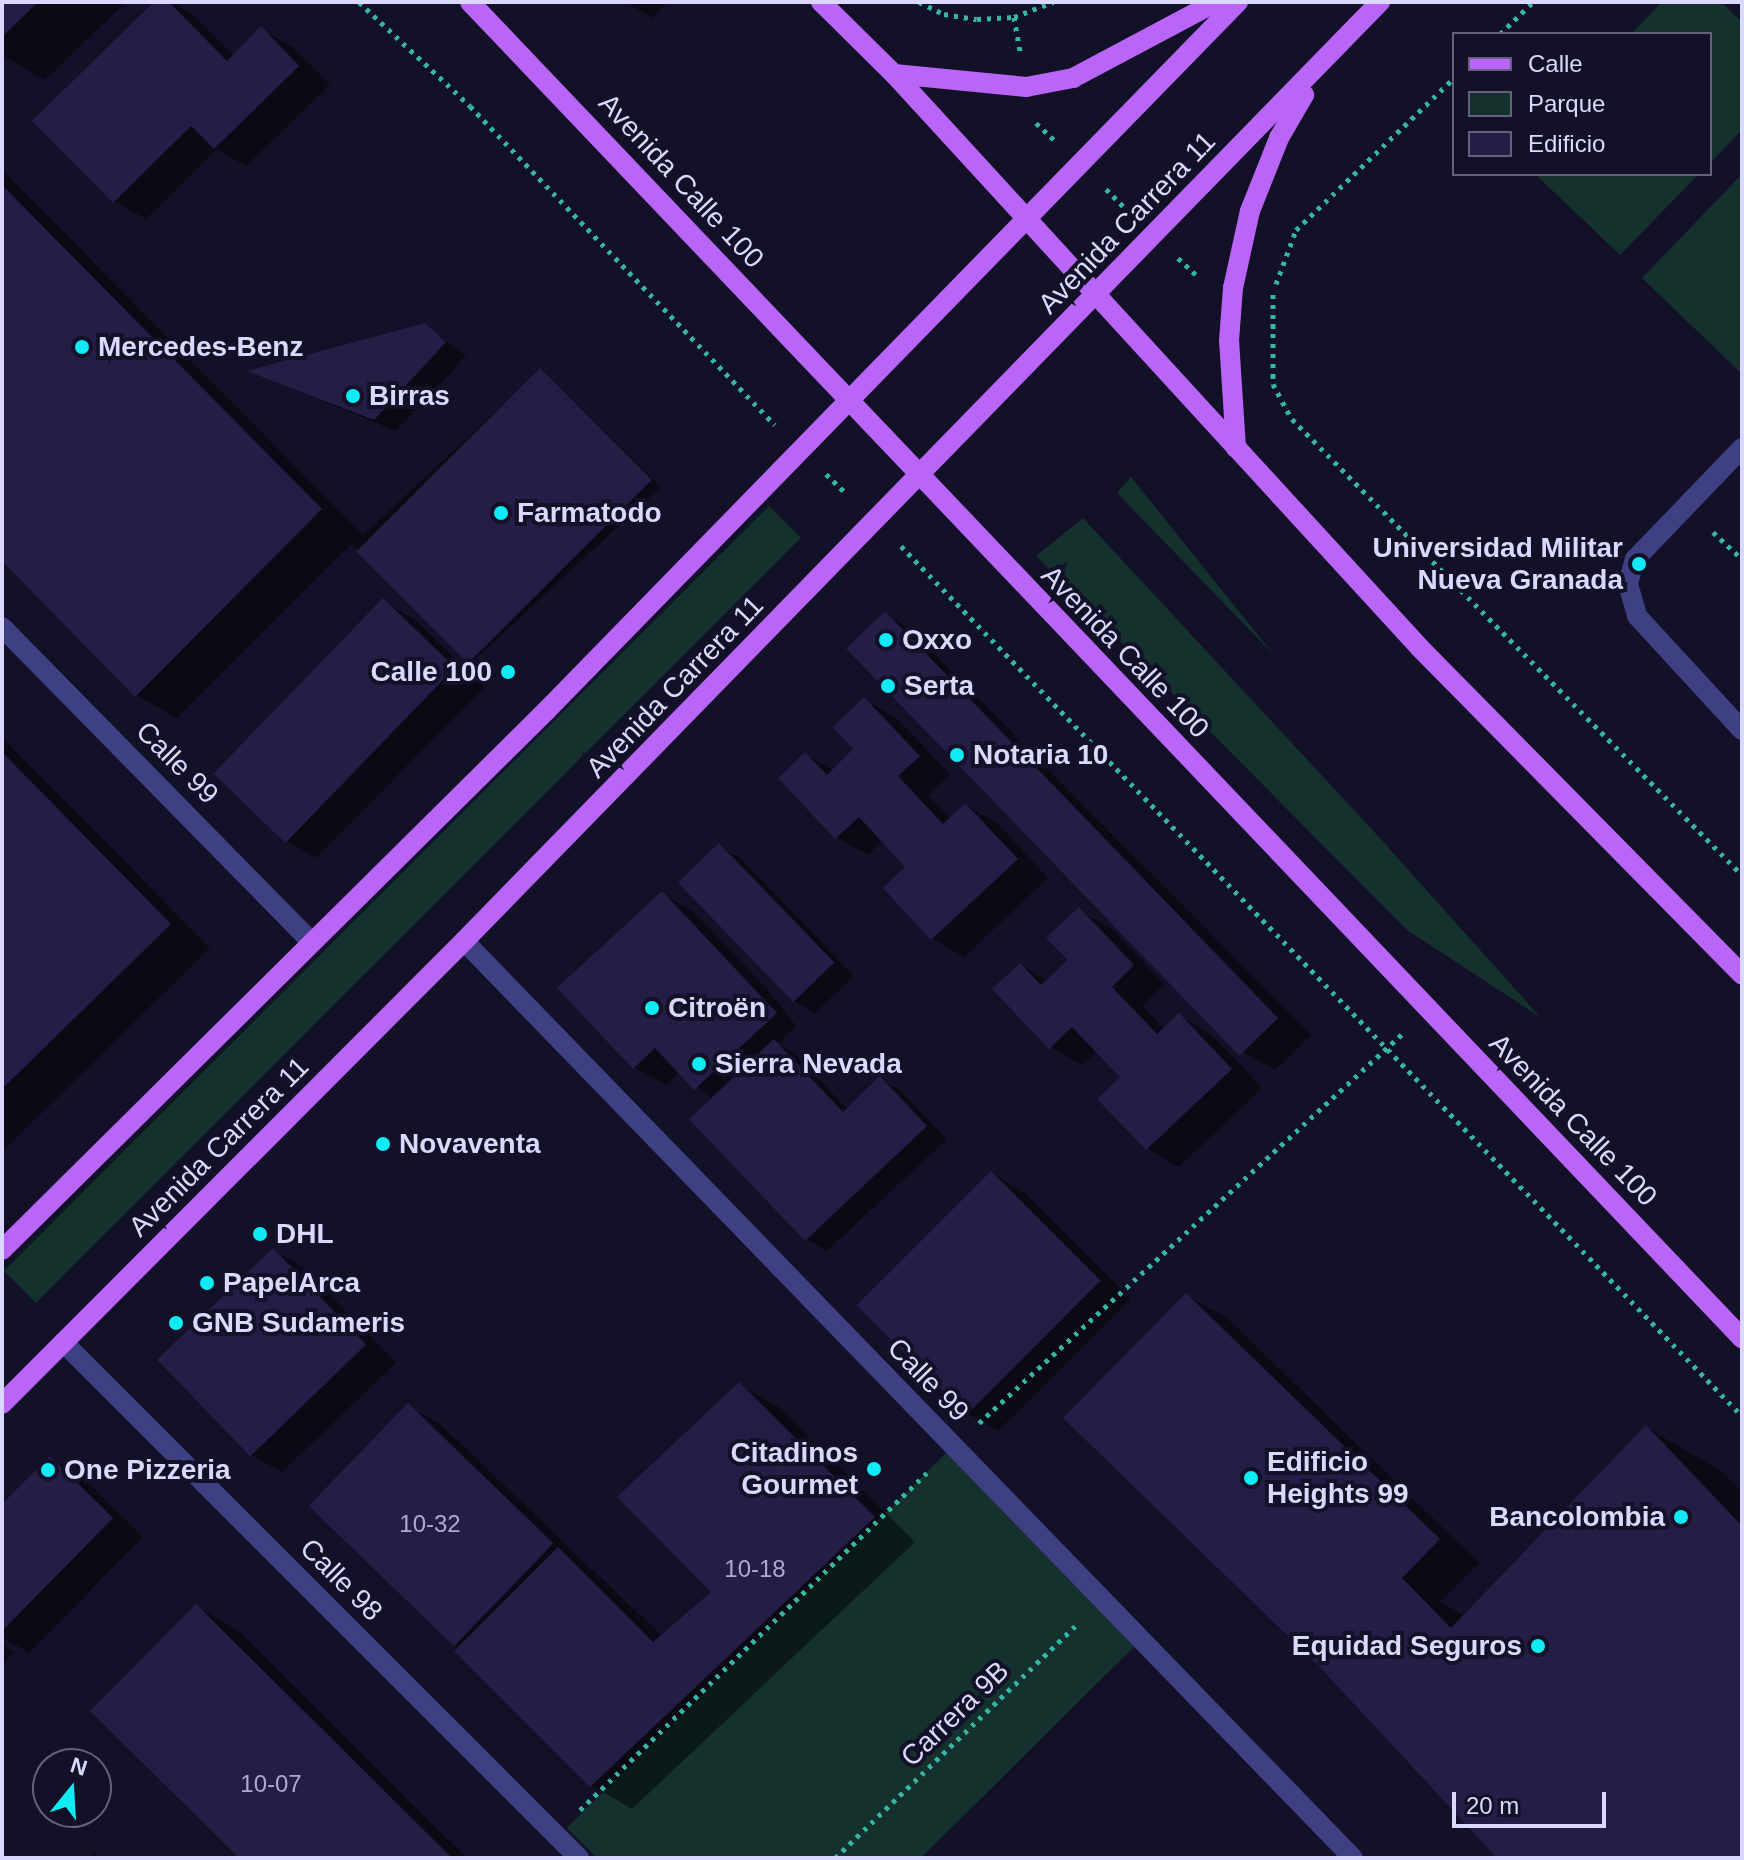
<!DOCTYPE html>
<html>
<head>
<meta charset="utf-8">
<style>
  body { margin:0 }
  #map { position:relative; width:1744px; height:1860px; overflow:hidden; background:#131127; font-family:Helvetica,sans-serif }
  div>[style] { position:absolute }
  .green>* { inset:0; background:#14312e; transform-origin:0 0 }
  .shadow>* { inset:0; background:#0007 }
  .building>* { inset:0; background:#241e47; transform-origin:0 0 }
  .path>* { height:5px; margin-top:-2.5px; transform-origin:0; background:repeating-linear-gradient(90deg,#36b4a4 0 4px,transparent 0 10px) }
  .minor>* { height:20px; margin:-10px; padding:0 10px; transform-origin:10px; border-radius:10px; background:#3e4083 }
  .major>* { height:20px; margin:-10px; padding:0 10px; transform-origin:10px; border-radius:10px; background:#b865f8 }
  .dots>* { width:22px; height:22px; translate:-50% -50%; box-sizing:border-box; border:4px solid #131127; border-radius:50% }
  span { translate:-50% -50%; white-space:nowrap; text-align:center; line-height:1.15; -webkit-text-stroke:8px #131127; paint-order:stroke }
  .number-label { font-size:24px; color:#acaad0 }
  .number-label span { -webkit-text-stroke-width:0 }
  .street-label { font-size:28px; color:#dad9fd }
  .poi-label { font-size:28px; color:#dad9fd; font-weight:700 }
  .left { translate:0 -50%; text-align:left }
  .right { translate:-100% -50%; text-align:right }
  .frame { position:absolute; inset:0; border:4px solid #dad9fd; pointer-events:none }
  .legend { position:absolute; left:1452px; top:32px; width:260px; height:144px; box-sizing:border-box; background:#131127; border:2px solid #63617d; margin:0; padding:10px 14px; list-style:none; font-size:24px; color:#dad9fd }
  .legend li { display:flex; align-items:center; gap:16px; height:40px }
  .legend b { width:40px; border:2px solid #63617d }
  .north { position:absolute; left:32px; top:1748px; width:80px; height:80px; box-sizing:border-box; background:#131127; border:2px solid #63617d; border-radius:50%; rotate:18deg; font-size:22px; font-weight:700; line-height:32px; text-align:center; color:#dad9fd }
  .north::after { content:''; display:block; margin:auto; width:28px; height:36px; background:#0eebf4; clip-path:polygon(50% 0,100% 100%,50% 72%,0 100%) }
  .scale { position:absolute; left:1452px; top:1792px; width:154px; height:36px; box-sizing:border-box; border:4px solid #dad9fd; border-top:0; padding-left:10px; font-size:24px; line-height:28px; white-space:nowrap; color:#dad9fd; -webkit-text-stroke:6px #131127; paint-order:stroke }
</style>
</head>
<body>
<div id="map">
  <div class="green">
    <i style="clip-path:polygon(1662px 2px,1721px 2px,1742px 22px,1742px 130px,1710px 163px,1710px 34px,1631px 34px)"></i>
    <i style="clip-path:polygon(1535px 174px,1699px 174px,1620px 255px)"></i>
    <i style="clip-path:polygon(1742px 174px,1742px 374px,1642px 278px)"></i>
    <i style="clip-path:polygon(1131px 477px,1274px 655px,1117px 493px)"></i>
    <i style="left:769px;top:506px;width:45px;height:1082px;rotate:45deg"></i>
    <i style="clip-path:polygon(1083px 518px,1378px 836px,1540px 1017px,1407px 930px,1036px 556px)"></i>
    <i style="clip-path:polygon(953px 1446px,1148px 1633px,921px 1858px,597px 1858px,567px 1828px)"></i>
  </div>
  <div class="shadow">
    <i style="clip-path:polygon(2px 2px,126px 2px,45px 80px,2px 55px)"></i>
    <i style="clip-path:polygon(157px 2px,170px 2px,193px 15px,234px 56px,261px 29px,293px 47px,330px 85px,246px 166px,217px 149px,146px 219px,114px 201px)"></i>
    <i style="clip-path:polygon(625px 2px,668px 2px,653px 18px)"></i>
    <i style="clip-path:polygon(2px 170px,363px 535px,541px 370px,661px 487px,472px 662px,351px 544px,177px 718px,136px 695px,2px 558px)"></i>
    <i style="clip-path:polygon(425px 325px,466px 356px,396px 431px,252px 372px)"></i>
    <i style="clip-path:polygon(383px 601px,414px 619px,485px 687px,316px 858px,285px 840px)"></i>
    <i style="clip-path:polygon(885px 614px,906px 626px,1311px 1035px,1275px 1070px,1244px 1052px)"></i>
    <i style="clip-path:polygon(864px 699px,896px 718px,950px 774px,928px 795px,951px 819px,965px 805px,997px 823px,1048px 878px,964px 957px,932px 938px,908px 867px,883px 840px,868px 855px,836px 837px,806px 755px,834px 771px,856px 749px)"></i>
    <i style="clip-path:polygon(2px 737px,210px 948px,2px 1152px)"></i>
    <i style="clip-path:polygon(719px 846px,740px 858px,854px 976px,815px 1013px,794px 1001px)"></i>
    <i style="clip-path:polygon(662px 894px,694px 912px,768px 990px,796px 1026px,778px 1044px,795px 1054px,848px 1110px,880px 1079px,901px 1091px,947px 1139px,827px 1251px,806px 1239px,713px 1099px,680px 1072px,666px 1085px,634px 1067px)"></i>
    <i style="clip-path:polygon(1079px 910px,1111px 928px,1164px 984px,1142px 1006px,1165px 1030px,1179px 1016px,1211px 1034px,1262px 1088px,1179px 1167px,1148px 1149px,1123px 1077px,1098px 1051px,1082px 1065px,1051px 1047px,1021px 965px,1048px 981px,1071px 960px)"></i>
    <i style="clip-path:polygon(991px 1173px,1022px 1191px,1131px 1299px,998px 1431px,967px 1413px)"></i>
    <i style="clip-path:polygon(274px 1250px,305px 1269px,396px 1363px,282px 1472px,250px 1454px)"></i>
    <i style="clip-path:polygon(1186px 1295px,1227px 1318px,1479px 1563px,1440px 1602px,1465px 1616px,1647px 1428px,1723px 1472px,1742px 1492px,1742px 1858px,1499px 1858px)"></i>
    <i style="clip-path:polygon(739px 1385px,780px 1408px,915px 1542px,632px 1809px,591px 1785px,453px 1644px,408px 1406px,440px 1424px,663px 1637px,714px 1592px)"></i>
    <i style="clip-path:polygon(50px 1458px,82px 1476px,143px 1537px,29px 1653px,2px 1637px,2px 1507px)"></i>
    <i style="clip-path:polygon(197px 1607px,237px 1630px,467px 1858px,242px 1858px)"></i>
    <i style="clip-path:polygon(2px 1642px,13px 1653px,2px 1665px)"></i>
    <i style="clip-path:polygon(94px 1853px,103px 1858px,89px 1858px)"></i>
  </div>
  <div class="building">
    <i style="clip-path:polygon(2px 2px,38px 2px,2px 37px)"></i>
    <i style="clip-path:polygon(154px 2px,169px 2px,227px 61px,261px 26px,299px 66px,214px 149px,191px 126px,113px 203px,32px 121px)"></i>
    <i style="clip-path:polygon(2px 185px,322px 509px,135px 697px,2px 561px)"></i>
    <i style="clip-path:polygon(425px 323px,446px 342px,374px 420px,247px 371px)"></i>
    <i style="left:540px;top:368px;width:158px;height:260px;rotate:45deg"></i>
    <i style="left:383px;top:598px;width:100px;height:244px;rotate:44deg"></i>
    <i style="left:885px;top:611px;width:566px;height:54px;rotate:46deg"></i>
    <i style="clip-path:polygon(864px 697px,920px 756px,898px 776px,943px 824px,965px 803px,1018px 859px,931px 940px,883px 888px,905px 867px,859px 817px,835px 839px,778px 778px,805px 752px,827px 775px,853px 749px,833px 727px)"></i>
    <i style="clip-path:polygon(2px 752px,171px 924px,2px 1089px)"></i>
    <i style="left:719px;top:843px;width:166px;height:57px;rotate:46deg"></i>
    <i style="clip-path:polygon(662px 891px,777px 1013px,694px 1090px,655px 1048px,633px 1069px,557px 988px)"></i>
    <i style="clip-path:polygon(1079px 907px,1134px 965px,1112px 987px,1157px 1034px,1179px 1013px,1232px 1069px,1146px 1150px,1097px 1099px,1120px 1077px,1072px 1027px,1049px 1049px,992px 989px,1020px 963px,1041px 985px,1068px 960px,1046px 938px)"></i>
    <i style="clip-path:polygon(774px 1039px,843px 1112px,880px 1076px,927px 1126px,805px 1241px,689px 1119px)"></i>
    <i style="left:991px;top:1171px;width:155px;height:190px;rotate:45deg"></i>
    <i style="left:273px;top:1248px;width:134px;height:161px;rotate:46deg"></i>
    <i style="clip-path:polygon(1186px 1293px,1440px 1539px,1402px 1578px,1451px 1628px,1646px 1425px,1742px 1526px,1742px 1858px,1497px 1858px,1317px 1664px,1063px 1418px)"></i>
    <i style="clip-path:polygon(739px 1382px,875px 1517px,590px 1787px,454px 1651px,558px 1547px,653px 1642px,711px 1592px,617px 1497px)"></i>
    <i style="left:408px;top:1403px;width:202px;height:143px;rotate:44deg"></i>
    <i style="clip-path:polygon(50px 1456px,113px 1518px,2px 1631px,2px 1504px)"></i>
    <i style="clip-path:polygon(196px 1604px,452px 1858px,239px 1858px,90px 1711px)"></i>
  </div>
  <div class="path">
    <i style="left:359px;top:2px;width:152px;rotate:43.1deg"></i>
    <i style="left:470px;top:106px;width:441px;rotate:46.3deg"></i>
    <i style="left:919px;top:2px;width:28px;rotate:26deg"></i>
    <i style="left:944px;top:14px;width:33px;rotate:9deg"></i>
    <i style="left:977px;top:19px;width:37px;rotate:-3deg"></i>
    <i style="left:1014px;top:17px;width:42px;rotate:-21deg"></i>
    <i style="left:1014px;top:17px;width:36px;rotate:80deg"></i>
    <i style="left:1500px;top:34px;width:46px;rotate:-44.1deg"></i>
    <i style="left:1036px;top:123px;width:26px;rotate:43deg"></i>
    <i style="left:1106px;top:189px;width:30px;rotate:45deg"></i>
    <i style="left:1178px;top:258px;width:26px;rotate:43deg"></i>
    <i style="left:1276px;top:284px;width:58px;rotate:-69.7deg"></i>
    <i style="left:1296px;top:230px;width:219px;rotate:-43.9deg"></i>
    <i style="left:1273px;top:294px;width:90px;rotate:90deg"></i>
    <i style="left:1273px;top:384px;width:40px;rotate:62deg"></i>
    <i style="left:1292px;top:419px;width:641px;rotate:45.38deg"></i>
    <i style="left:826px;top:474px;width:29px;rotate:44deg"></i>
    <i style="left:1713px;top:532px;width:40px;rotate:43deg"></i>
    <i style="left:901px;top:546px;width:1210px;rotate:45.97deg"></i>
    <i style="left:979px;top:1423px;width:575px;rotate:-42.6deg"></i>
    <i style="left:580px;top:1810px;width:486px;rotate:-44.2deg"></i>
    <i style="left:835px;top:1858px;width:335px;rotate:-44deg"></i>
  </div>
  <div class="minor">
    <i style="left:1742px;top:448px;width:154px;rotate:133.9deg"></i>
    <i style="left:1635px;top:559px;width:26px;rotate:106deg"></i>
    <i style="left:1628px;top:584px;width:33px;rotate:74deg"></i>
    <i style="left:1637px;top:616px;width:155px;rotate:47.4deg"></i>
    <i style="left:2px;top:627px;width:439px;rotate:45.5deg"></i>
    <i style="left:464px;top:941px;width:1277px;rotate:45.89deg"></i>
    <i style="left:63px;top:1342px;width:730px;rotate:45deg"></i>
  </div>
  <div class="major">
    <i style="left:470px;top:2px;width:1845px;rotate:46.41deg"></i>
    <i style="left:821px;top:2px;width:103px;rotate:44.6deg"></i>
    <i style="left:894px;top:74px;width:777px;rotate:47.5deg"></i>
    <i style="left:1419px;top:647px;width:460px;rotate:45.4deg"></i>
    <i style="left:894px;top:74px;width:133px;rotate:5.6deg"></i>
    <i style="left:1026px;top:87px;width:48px;rotate:-10.8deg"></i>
    <i style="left:1073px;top:78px;width:162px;rotate:-28deg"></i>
    <i style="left:1236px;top:448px;width:107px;rotate:-93.7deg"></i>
    <i style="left:1229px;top:341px;width:53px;rotate:-85.7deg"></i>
    <i style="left:1233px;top:288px;width:79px;rotate:-77.6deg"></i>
    <i style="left:1250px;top:211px;width:79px;rotate:-68.3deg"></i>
    <i style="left:1279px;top:138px;width:50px;rotate:-59.8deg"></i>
    <i style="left:2px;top:1250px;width:766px;rotate:-44.74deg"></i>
    <i style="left:546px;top:711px;width:991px;rotate:-45.7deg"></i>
    <i style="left:2px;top:1404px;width:654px;rotate:-45.06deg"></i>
    <i style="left:464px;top:941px;width:1312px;rotate:-45.71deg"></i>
  </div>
  <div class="dots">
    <i style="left:82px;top:347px;background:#0eebf4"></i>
    <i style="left:353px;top:396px;background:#0eebf4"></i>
    <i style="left:501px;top:513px;background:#0eebf4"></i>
    <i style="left:1639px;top:564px;background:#0eebf4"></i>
    <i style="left:886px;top:640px;background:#0eebf4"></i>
    <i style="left:508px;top:672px;background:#0eebf4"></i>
    <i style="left:888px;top:686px;background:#0eebf4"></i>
    <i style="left:957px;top:755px;background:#0eebf4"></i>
    <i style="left:652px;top:1008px;background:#0eebf4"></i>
    <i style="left:699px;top:1064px;background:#0eebf4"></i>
    <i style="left:383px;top:1144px;background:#0eebf4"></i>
    <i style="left:260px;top:1234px;background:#0eebf4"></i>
    <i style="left:207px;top:1283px;background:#0eebf4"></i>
    <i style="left:176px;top:1323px;background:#0eebf4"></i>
    <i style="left:874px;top:1469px;background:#0eebf4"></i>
    <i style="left:48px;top:1470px;background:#0eebf4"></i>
    <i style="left:1251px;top:1478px;background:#0eebf4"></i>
    <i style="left:1681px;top:1517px;background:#0eebf4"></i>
    <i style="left:1538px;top:1646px;background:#0eebf4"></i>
  </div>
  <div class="number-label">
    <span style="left:430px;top:1524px">10-32</span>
    <span style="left:755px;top:1569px">10-18</span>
    <span style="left:271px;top:1784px">10-07</span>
  </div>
  <div class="street-label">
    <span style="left:681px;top:181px;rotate:47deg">Avenida Calle 100</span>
    <span style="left:1127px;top:223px;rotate:-46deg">Avenida Carrera 11</span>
    <span style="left:1125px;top:652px;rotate:46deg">Avenida Calle 100</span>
    <span style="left:675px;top:687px;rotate:-46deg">Avenida Carrera 11</span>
    <span style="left:177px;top:763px;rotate:45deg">Calle 99</span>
    <span style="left:1573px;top:1120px;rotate:46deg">Avenida Calle 100</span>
    <span style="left:219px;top:1147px;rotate:-45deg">Avenida Carrera 11</span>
    <span style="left:928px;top:1380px;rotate:46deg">Calle 99</span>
    <span style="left:341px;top:1580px;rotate:45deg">Calle 98</span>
    <span style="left:955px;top:1714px;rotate:-44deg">Carrera 9B</span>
  </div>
  <div class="poi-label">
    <span class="left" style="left:98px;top:347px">Mercedes-Benz</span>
    <span class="left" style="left:369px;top:396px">Birras</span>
    <span class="left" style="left:517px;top:513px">Farmatodo</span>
    <span class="right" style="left:1623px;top:564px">Universidad Militar<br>Nueva Granada</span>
    <span class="left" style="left:902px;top:640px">Oxxo</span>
    <span class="right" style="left:492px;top:672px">Calle 100</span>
    <span class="left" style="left:904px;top:686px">Serta</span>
    <span class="left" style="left:973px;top:755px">Notaria 10</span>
    <span class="left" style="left:668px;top:1008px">Citroën</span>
    <span class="left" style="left:715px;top:1064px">Sierra Nevada</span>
    <span class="left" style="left:399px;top:1144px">Novaventa</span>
    <span class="left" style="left:276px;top:1234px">DHL</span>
    <span class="left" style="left:223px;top:1283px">PapelArca</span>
    <span class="left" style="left:192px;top:1323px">GNB Sudameris</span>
    <span class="right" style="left:858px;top:1469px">Citadinos<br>Gourmet</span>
    <span class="left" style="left:1267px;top:1478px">Edificio<br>Heights 99</span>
    <span class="left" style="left:64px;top:1470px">One Pizzeria</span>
    <span class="right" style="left:1665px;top:1517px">Bancolombia</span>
    <span class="right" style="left:1522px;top:1646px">Equidad Seguros</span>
  </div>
  <div class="frame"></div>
  <ul class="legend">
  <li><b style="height:10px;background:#b865f8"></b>Calle</li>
  <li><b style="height:22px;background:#14312e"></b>Parque</li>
  <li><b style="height:22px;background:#241e47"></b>Edificio</li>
  </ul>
  <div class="north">N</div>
  <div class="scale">20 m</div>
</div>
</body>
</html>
